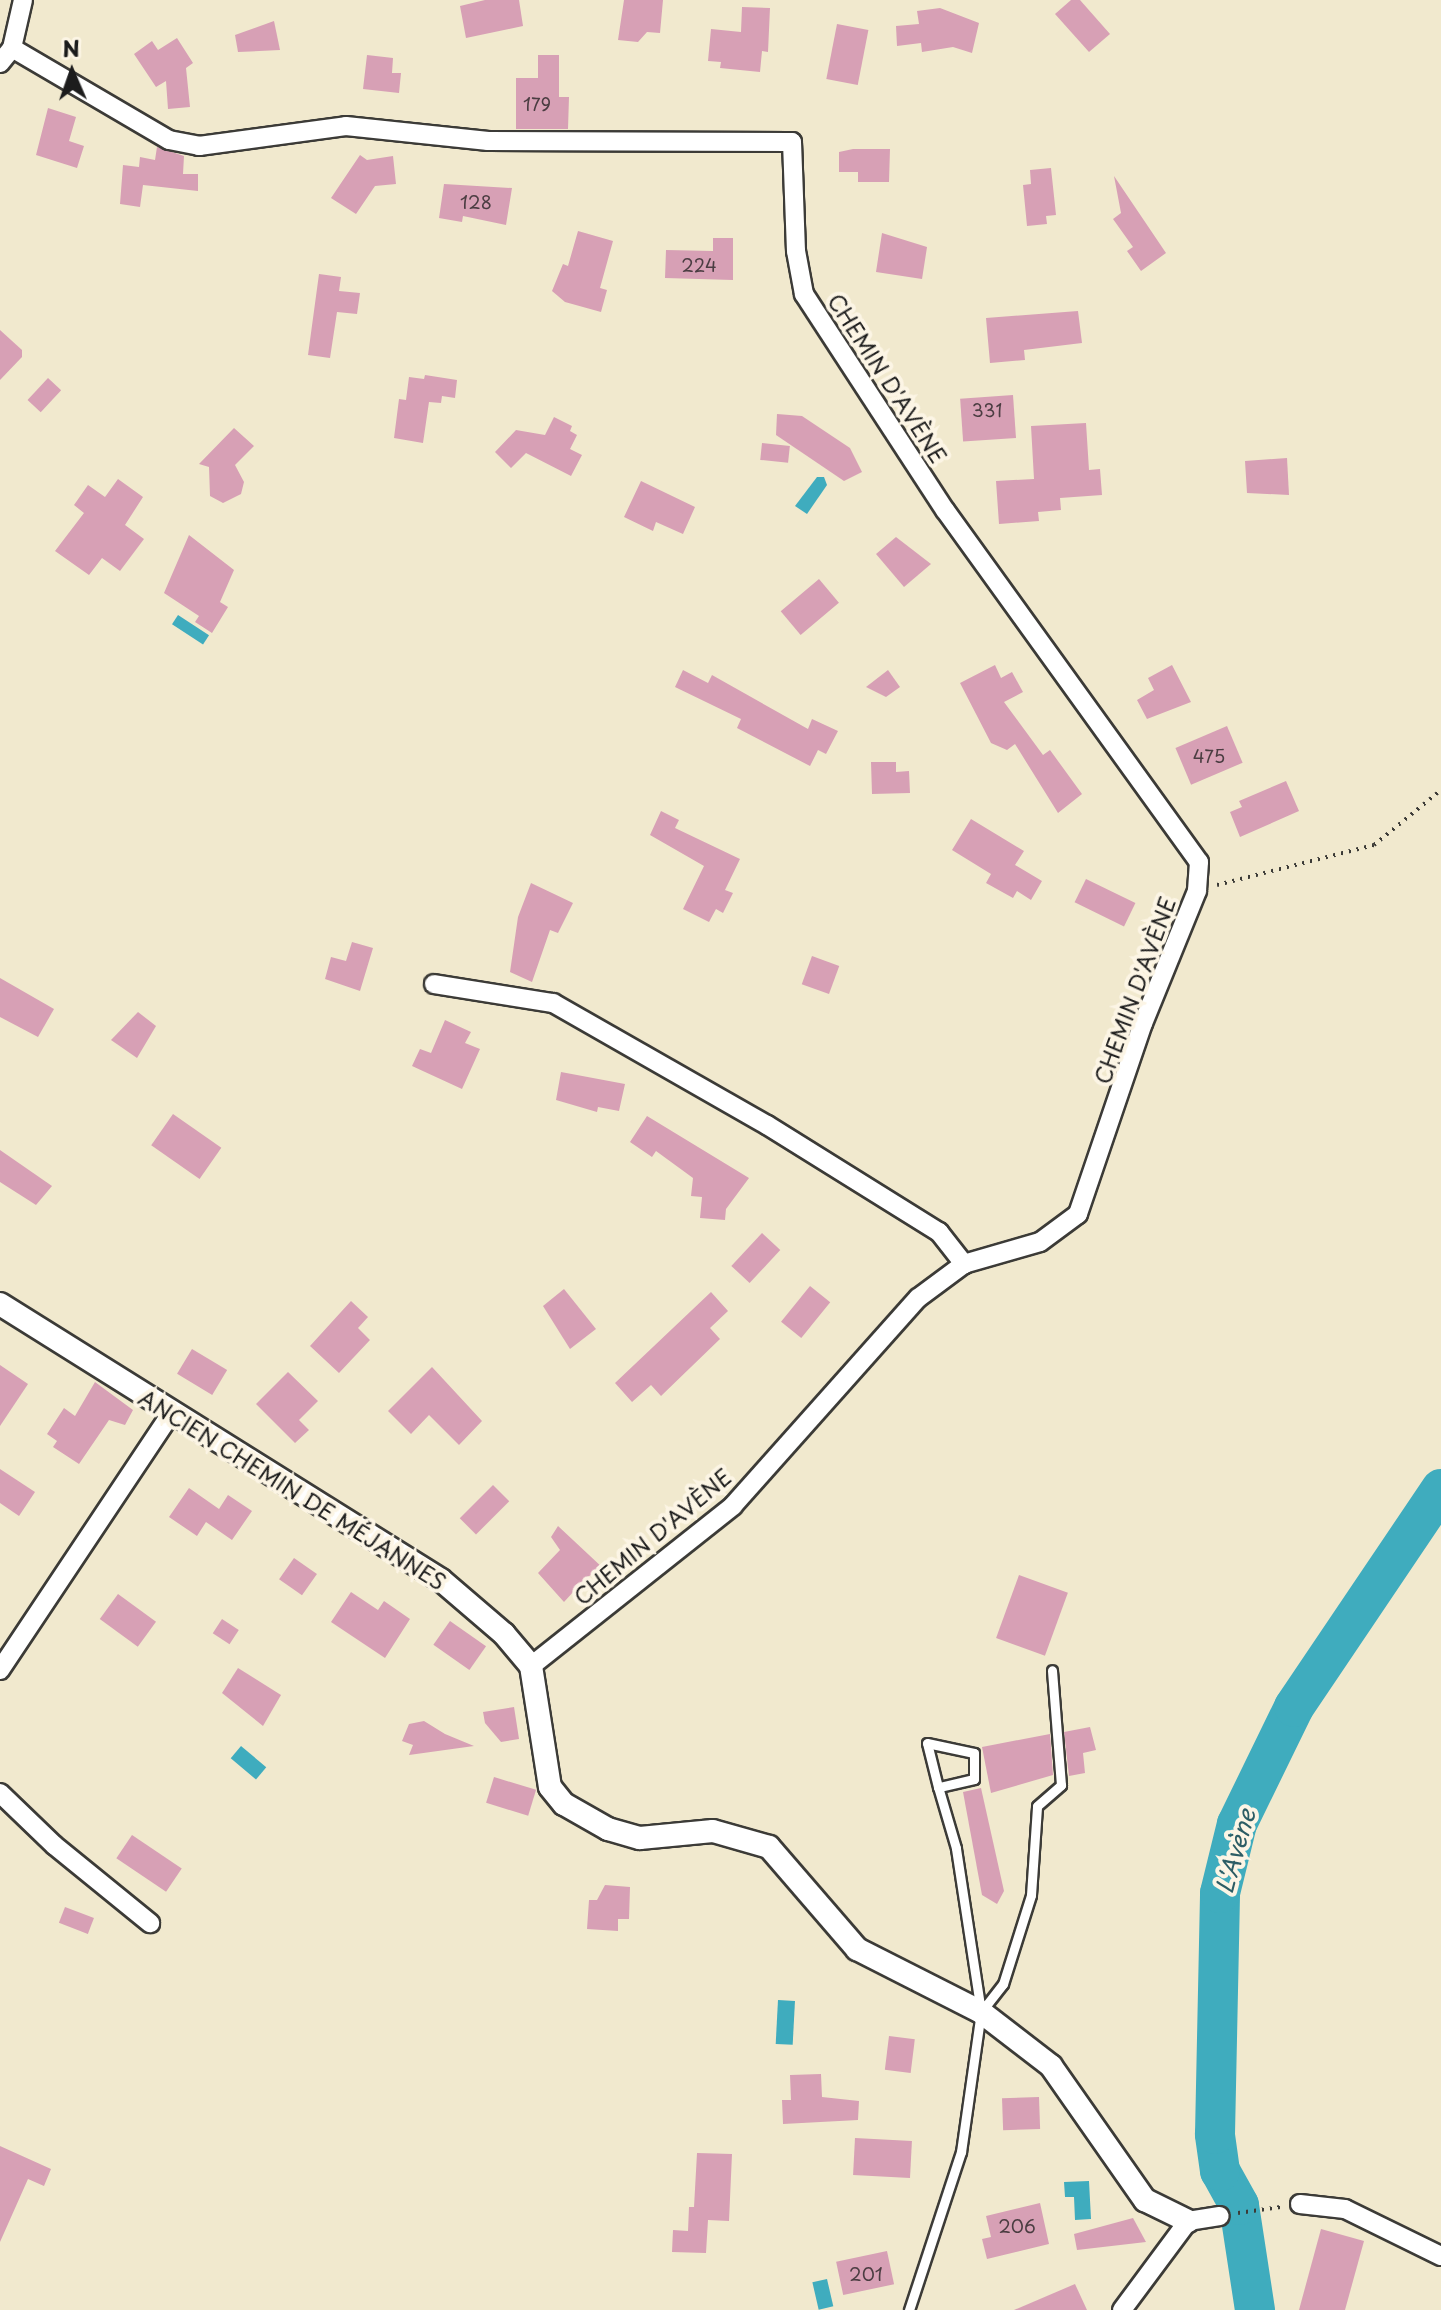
<!DOCTYPE html>
<html>
<head>
<meta charset="utf-8">
<style>
  body { margin:0 }
  #map { position:relative; width:1441px; height:2310px; overflow:hidden; background:#f1e9ce; font-family:"Playpen Sans",sans-serif }
  div>[style] { position:absolute }
  .water>* { inset:0; background:#3facbe; transform-origin:0 0 }
  .river>* { height:40px; margin:-20px; padding:0 20px; transform-origin:20px; border-radius:20px; background:#3facbe }
  .building>* { inset:0; background:#d7a0b5; transform-origin:0 0 }
  .path>* { height:4px; margin-top:-2px; transform-origin:0; background:repeating-linear-gradient(90deg,#3c3b37 0 2px,transparent 0 8px) }
  .roads { filter:drop-shadow(2px 0 #3c3b37) drop-shadow(-2px 0 #3c3b37) drop-shadow(0 2px #3c3b37) drop-shadow(0 -2px #3c3b37) }
  .service>* { height:9px; margin:-4.5px; padding:0 4.5px; transform-origin:4.5px; border-radius:4.5px; background:#fff }
  .minor>* { height:18px; margin:-9px; padding:0 9px; transform-origin:9px; border-radius:9px; background:#fff }
  .tertiary>* { height:22px; margin:-11px; padding:0 11px; transform-origin:11px; border-radius:11px; background:#fff }
  span { translate:-50% -50%; white-space:nowrap; text-align:center; line-height:1.15; -webkit-text-stroke:8px #fcf5e5; paint-order:stroke }
  .number-label { font-size:18px; color:#4b3d42 }
  .number-label span { -webkit-text-stroke-width:0 }
  .street-label { font-size:22px; color:#1c1c1c }
  .water-label { font-size:24px; color:#2c5d65; font-style:italic }
  .north { position:absolute; left:32px; top:32px; width:80px; height:80px; -webkit-text-stroke:6px #fcf5e5; paint-order:stroke; rotate:358deg; font-size:22px; font-weight:700; line-height:32px; text-align:center; color:#1c1c1c }
  .north::after { content:''; display:block; margin:auto; width:28px; height:36px; background:#1c1c1c; clip-path:polygon(50% 0,100% 100%,50% 72%,0 100%) }
</style>
</head>
<body>
<div id="map">
  <div class="water">
    <i style="clip-path:polygon(817px 477px,824px 477px,827px 485px,807px 514px,795px 506px)"></i>
    <i style="left:178px;top:615px;width:37px;height:11px;rotate:33deg"></i>
    <i style="left:241px;top:1746px;width:33px;height:16px;rotate:40deg"></i>
    <i style="left:778px;top:2000px;width:17px;height:44px;rotate:3deg"></i>
    <i style="clip-path:polygon(1089px 2181px,1091px 2219px,1075px 2220px,1074px 2197px,1065px 2197px,1064px 2182px)"></i>
    <i style="left:827px;top:2279px;width:28px;height:15px;rotate:77deg"></i>
  </div>
  <div class="river">
    <i style="left:1255px;top:2310px;width:106px;rotate:-98.7deg"></i>
    <i style="left:1239px;top:2205px;width:39px;rotate:-119deg"></i>
    <i style="left:1220px;top:2171px;width:37px;rotate:-98deg"></i>
    <i style="left:1215px;top:2134px;width:241px;rotate:-88.8deg"></i>
    <i style="left:1220px;top:1893px;width:71px;rotate:-76.2deg"></i>
    <i style="left:1237px;top:1824px;width:130px;rotate:-64deg"></i>
    <i style="left:1294px;top:1707px;width:263px;rotate:-56deg"></i>
  </div>
  <div class="building">
    <i style="clip-path:polygon(485px 0,519px 0,523px 26px,466px 38px,460px 6px)"></i>
    <i style="clip-path:polygon(624px 0,663px 0,660px 33px,647px 32px,638px 42px,618px 40px)"></i>
    <i style="clip-path:polygon(1071px 0,1080px 0,1110px 34px,1089px 52px,1055px 14px)"></i>
    <i style="clip-path:polygon(742px 7px,770px 8px,768px 52px,762px 51px,760px 72px,720px 68px,721px 62px,708px 61px,711px 29px,741px 32px)"></i>
    <i style="clip-path:polygon(940px 8px,979px 23px,972px 53px,953px 47px,922px 52px,921px 43px,897px 46px,896px 26px,919px 24px,917px 11px)"></i>
    <i style="clip-path:polygon(274px 21px,280px 50px,238px 52px,235px 35px)"></i>
    <i style="left:837px;top:24px;width:32px;height:56px;rotate:11deg"></i>
    <i style="clip-path:polygon(177px 38px,193px 63px,186px 68px,190px 107px,168px 109px,166px 81px,156px 87px,134px 54px,152px 41px,158px 50px)"></i>
    <i style="clip-path:polygon(367px 55px,393px 58px,392px 73px,401px 73px,399px 93px,363px 89px)"></i>
    <i style="clip-path:polygon(538px 55px,559px 55px,559px 97px,569px 97px,568px 129px,516px 129px,516px 78px,538px 78px)"></i>
    <i style="clip-path:polygon(48px 108px,76px 117px,69px 141px,84px 146px,77px 168px,36px 155px)"></i>
    <i style="clip-path:polygon(157px 147px,184px 156px,183px 174px,198px 174px,198px 191px,143px 185px,140px 207px,120px 204px,123px 165px,139px 167px,140px 157px,155px 160px)"></i>
    <i style="clip-path:polygon(853px 149px,890px 149px,889px 182px,858px 182px,858px 172px,839px 172px,839px 152px)"></i>
    <i style="clip-path:polygon(360px 155px,367px 160px,393px 156px,396px 184px,375px 186px,356px 214px,331px 198px)"></i>
    <i style="clip-path:polygon(1051px 168px,1056px 215px,1046px 216px,1047px 224px,1027px 226px,1023px 185px,1031px 184px,1030px 170px)"></i>
    <i style="clip-path:polygon(1114px 176px,1166px 253px,1141px 271px,1127px 251px,1133px 247px,1113px 219px,1121px 213px)"></i>
    <i style="clip-path:polygon(444px 184px,512px 188px,506px 225px,463px 216px,462px 222px,439px 218px)"></i>
    <i style="clip-path:polygon(578px 231px,613px 241px,600px 288px,607px 290px,601px 312px,565px 302px,552px 291px,563px 264px,568px 266px)"></i>
    <i style="clip-path:polygon(882px 233px,927px 247px,922px 279px,876px 272px)"></i>
    <i style="clip-path:polygon(713px 238px,733px 238px,733px 280px,665px 278px,666px 250px,713px 251px)"></i>
    <i style="clip-path:polygon(319px 274px,341px 277px,339px 291px,360px 293px,357px 314px,337px 312px,330px 358px,308px 355px)"></i>
    <i style="clip-path:polygon(1078px 311px,1082px 343px,1024px 350px,1025px 360px,990px 363px,986px 318px)"></i>
    <i style="clip-path:polygon(0 330px,22px 350px,22px 357px,0 380px)"></i>
    <i style="clip-path:polygon(425px 375px,457px 380px,455px 398px,442px 396px,441px 403px,429px 402px,423px 443px,394px 438px,399px 399px,406px 400px,409px 377px,424px 379px)"></i>
    <i style="left:48px;top:378px;width:18px;height:30px;rotate:43deg"></i>
    <i style="left:1013px;top:395px;width:43px;height:53px;rotate:86deg"></i>
    <i style="clip-path:polygon(777px 414px,802px 416px,850px 448px,862px 472px,844px 481px,776px 435px)"></i>
    <i style="clip-path:polygon(554px 417px,572px 426px,570px 431px,577px 435px,570px 449px,582px 455px,571px 476px,526px 453px,511px 468px,495px 452px,516px 430px,545px 435px)"></i>
    <i style="clip-path:polygon(1086px 423px,1089px 470px,1100px 469px,1102px 495px,1060px 498px,1061px 510px,1038px 512px,1039px 521px,999px 524px,996px 481px,1034px 479px,1031px 426px)"></i>
    <i style="clip-path:polygon(234px 428px,254px 446px,235px 465px,244px 482px,241px 494px,223px 503px,210px 496px,209px 467px,199px 464px)"></i>
    <i style="left:762px;top:443px;width:28px;height:17px;rotate:6deg"></i>
    <i style="clip-path:polygon(1287px 458px,1289px 495px,1247px 493px,1245px 461px)"></i>
    <i style="clip-path:polygon(118px 479px,143px 497px,125px 525px,144px 539px,120px 571px,102px 558px,89px 575px,55px 551px,84px 513px,74px 505px,88px 485px,105px 497px)"></i>
    <i style="clip-path:polygon(641px 481px,695px 507px,683px 534px,656px 522px,653px 531px,624px 517px)"></i>
    <i style="clip-path:polygon(189px 535px,234px 570px,220px 602px,228px 607px,212px 633px,195px 622px,199px 616px,164px 593px)"></i>
    <i style="clip-path:polygon(896px 537px,931px 564px,904px 587px,876px 554px)"></i>
    <i style="left:819px;top:579px;width:31px;height:50px;rotate:50deg"></i>
    <i style="clip-path:polygon(995px 665px,1001px 678px,1012px 672px,1023px 692px,1004px 702px,1043px 755px,1050px 750px,1082px 794px,1058px 813px,1015px 744px,1007px 750px,991px 743px,960px 683px)"></i>
    <i style="clip-path:polygon(1172px 665px,1191px 702px,1147px 719px,1137px 700px,1154px 690px,1148px 678px)"></i>
    <i style="clip-path:polygon(683px 670px,708px 683px,712px 675px,808px 729px,812px 719px,838px 731px,826px 754px,818px 750px,810px 766px,737px 728px,741px 719px,675px 687px)"></i>
    <i style="clip-path:polygon(888px 670px,900px 687px,886px 697px,866px 687px)"></i>
    <i style="left:1227px;top:726px;width:40px;height:56px;rotate:67deg"></i>
    <i style="clip-path:polygon(871px 762px,896px 762px,896px 772px,909px 771px,910px 793px,872px 794px)"></i>
    <i style="clip-path:polygon(1286px 781px,1299px 811px,1240px 837px,1230px 812px,1242px 807px,1239px 801px)"></i>
    <i style="clip-path:polygon(661px 811px,679px 820px,675px 828px,740px 859px,725px 890px,733px 893px,723px 913px,716px 909px,709px 922px,683px 909px,704px 866px,650px 835px)"></i>
    <i style="clip-path:polygon(971px 819px,1024px 851px,1015px 865px,1042px 881px,1031px 900px,1017px 891px,1013px 898px,986px 883px,991px 874px,952px 850px)"></i>
    <i style="left:1086px;top:879px;width:55px;height:26px;rotate:26deg"></i>
    <i style="clip-path:polygon(531px 883px,573px 903px,558px 933px,550px 930px,532px 982px,510px 972px,518px 917px)"></i>
    <i style="clip-path:polygon(352px 942px,373px 948px,360px 991px,325px 979px,331px 957px,346px 961px)"></i>
    <i style="left:812px;top:956px;width:29px;height:30px;rotate:20deg"></i>
    <i style="clip-path:polygon(0 978px,54px 1009px,38px 1037px,0 1017px)"></i>
    <i style="clip-path:polygon(138px 1012px,156px 1026px,137px 1058px,111px 1040px)"></i>
    <i style="clip-path:polygon(445px 1020px,471px 1032px,465px 1043px,480px 1049px,462px 1089px,412px 1066px,420px 1049px,431px 1053px)"></i>
    <i style="clip-path:polygon(561px 1072px,625px 1084px,619px 1111px,598px 1107px,597px 1112px,556px 1100px)"></i>
    <i style="left:173px;top:1114px;width:59px;height:38px;rotate:35deg"></i>
    <i style="clip-path:polygon(647px 1116px,749px 1178px,726px 1209px,725px 1220px,700px 1218px,702px 1197px,691px 1196px,693px 1178px,656px 1151px,652px 1157px,630px 1142px)"></i>
    <i style="clip-path:polygon(0 1150px,52px 1186px,36px 1205px,0 1182px)"></i>
    <i style="left:762px;top:1233px;width:25px;height:45px;rotate:43deg"></i>
    <i style="left:810px;top:1286px;width:26px;height:46px;rotate:39deg"></i>
    <i style="clip-path:polygon(564px 1289px,596px 1329px,570px 1349px,543px 1306px)"></i>
    <i style="clip-path:polygon(711px 1292px,728px 1311px,710px 1328px,720px 1339px,661px 1396px,651px 1385px,632px 1402px,615px 1383px)"></i>
    <i style="clip-path:polygon(351px 1301px,368px 1317px,358px 1328px,370px 1340px,339px 1373px,310px 1346px)"></i>
    <i style="left:192px;top:1349px;width:41px;height:29px;rotate:31deg"></i>
    <i style="clip-path:polygon(0 1365px,28px 1384px,0 1426px)"></i>
    <i style="clip-path:polygon(432px 1367px,482px 1421px,459px 1445px,429px 1415px,411px 1434px,388px 1411px)"></i>
    <i style="clip-path:polygon(288px 1372px,318px 1401px,299px 1420px,309px 1430px,295px 1443px,256px 1404px)"></i>
    <i style="clip-path:polygon(95px 1382px,133px 1410px,125px 1425px,109px 1420px,79px 1464px,53px 1447px,57px 1441px,47px 1434px,64px 1408px,75px 1416px)"></i>
    <i style="clip-path:polygon(0 1469px,35px 1492px,19px 1516px,0 1503px)"></i>
    <i style="left:493px;top:1485px;width:23px;height:47px;rotate:45deg"></i>
    <i style="clip-path:polygon(189px 1488px,219px 1509px,228px 1495px,252px 1511px,232px 1540px,206px 1522px,197px 1536px,169px 1517px)"></i>
    <i style="clip-path:polygon(558px 1526px,604px 1569px,587px 1577px,564px 1602px,538px 1573px,560px 1550px,551px 1537px)"></i>
    <i style="left:294px;top:1558px;width:28px;height:26px;rotate:35deg"></i>
    <i style="left:1019px;top:1575px;width:52px;height:67px;rotate:20deg"></i>
    <i style="clip-path:polygon(351px 1592px,378px 1610px,384px 1601px,410px 1619px,385px 1658px,331px 1622px)"></i>
    <i style="left:118px;top:1594px;width:47px;height:31px;rotate:36deg"></i>
    <i style="left:222px;top:1619px;width:20px;height:17px;rotate:33deg"></i>
    <i style="left:450px;top:1621px;width:44px;height:29px;rotate:35deg"></i>
    <i style="clip-path:polygon(238px 1668px,281px 1695px,263px 1726px,222px 1693px)"></i>
    <i style="clip-path:polygon(514px 1707px,519px 1739px,501px 1742px,485px 1723px,483px 1712px)"></i>
    <i style="clip-path:polygon(424px 1721px,445px 1734px,474px 1746px,409px 1755px,413px 1745px,402px 1741px,409px 1724px)"></i>
    <i style="clip-path:polygon(1090px 1727px,1096px 1750px,1083px 1753px,1085px 1773px,1069px 1776px,1064px 1732px)"></i>
    <i style="clip-path:polygon(1050px 1734px,1053px 1775px,991px 1793px,982px 1747px)"></i>
    <i style="left:494px;top:1777px;width:44px;height:27px;rotate:17deg"></i>
    <i style="clip-path:polygon(981px 1788px,1004px 1891px,997px 1904px,982px 1895px,963px 1792px)"></i>
    <i style="left:132px;top:1835px;width:60px;height:28px;rotate:34deg"></i>
    <i style="clip-path:polygon(605px 1885px,630px 1887px,629px 1919px,618px 1919px,618px 1931px,587px 1929px,589px 1900px,597px 1900px)"></i>
    <i style="left:65px;top:1907px;width:31px;height:17px;rotate:21deg"></i>
    <i style="left:889px;top:2036px;width:26px;height:34px;rotate:7deg"></i>
    <i style="clip-path:polygon(821px 2074px,822px 2097px,859px 2101px,858px 2120px,783px 2124px,782px 2100px,791px 2100px,790px 2075px)"></i>
    <i style="left:1039px;top:2097px;width:32px;height:37px;rotate:88deg"></i>
    <i style="left:855px;top:2138px;width:57px;height:37px;rotate:3deg"></i>
    <i style="clip-path:polygon(0 2146px,51px 2169px,44px 2186px,28px 2179px,0 2242px)"></i>
    <i style="clip-path:polygon(697px 2153px,732px 2154px,729px 2221px,708px 2220px,706px 2253px,672px 2252px,673px 2230px,688px 2231px,689px 2207px,694px 2207px)"></i>
    <i style="clip-path:polygon(1040px 2203px,1049px 2244px,987px 2259px,982px 2239px,991px 2237px,986px 2216px)"></i>
    <i style="clip-path:polygon(1133px 2218px,1146px 2242px,1077px 2250px,1074px 2234px)"></i>
    <i style="clip-path:polygon(1321px 2229px,1364px 2241px,1345px 2310px,1299px 2310px)"></i>
    <i style="left:887px;top:2251px;width:34px;height:52px;rotate:78deg"></i>
    <i style="clip-path:polygon(1075px 2284px,1087px 2310px,1014px 2310px)"></i>
  </div>
  <div class="path">
    <i style="left:1217px;top:885px;width:162px;rotate:-14.3deg"></i>
    <i style="left:1374px;top:845px;width:87px;rotate:-39.4deg"></i>
    <i style="left:1238px;top:2213px;width:43px;rotate:-7.9deg"></i>
  </div>
  <div class="roads">
    <div class="service">
      <i style="left:981px;top:2012px;width:36px;rotate:-52deg"></i>
      <i style="left:1003px;top:1984px;width:93px;rotate:-72.5deg"></i>
      <i style="left:1031px;top:1895px;width:89px;rotate:-86.1deg"></i>
      <i style="left:1037px;top:1806px;width:32px;rotate:-41deg"></i>
      <i style="left:1061px;top:1785px;width:115px;rotate:-94.5deg"></i>
      <i style="left:909px;top:2310px;width:166px;rotate:-71.8deg"></i>
      <i style="left:961px;top:2152px;width:141px;rotate:-81.9deg"></i>
      <i style="left:981px;top:2012px;width:166px;rotate:-98.7deg"></i>
      <i style="left:956px;top:1848px;width:64px;rotate:-106.4deg"></i>
      <i style="left:938px;top:1787px;width:45px;rotate:-104deg"></i>
      <i style="left:927px;top:1743px;width:48px;rotate:12deg"></i>
      <i style="left:974px;top:1753px;width:26px;rotate:90deg"></i>
      <i style="left:974px;top:1779px;width:37px;rotate:167deg"></i>
    </div>
    <div class="minor">
      <i style="left:12px;top:48px;width:182px;rotate:30.4deg"></i>
      <i style="left:169px;top:140px;width:31px;rotate:11deg"></i>
      <i style="left:199px;top:146px;width:148px;rotate:-7.7deg"></i>
      <i style="left:346px;top:126px;width:143px;rotate:6deg"></i>
      <i style="left:488px;top:141px;width:304px;rotate:0.2deg"></i>
      <i style="left:792px;top:142px;width:109px;rotate:87.9deg"></i>
      <i style="left:796px;top:251px;width:44px;rotate:79.5deg"></i>
      <i style="left:804px;top:294px;width:258px;rotate:56.9deg"></i>
      <i style="left:945px;top:510px;width:434px;rotate:54.2deg"></i>
      <i style="left:1199px;top:862px;width:29px;rotate:94deg"></i>
      <i style="left:1197px;top:891px;width:143px;rotate:112.2deg"></i>
      <i style="left:1143px;top:1023px;width:202px;rotate:108.8deg"></i>
      <i style="left:1078px;top:1214px;width:47px;rotate:143.6deg"></i>
      <i style="left:1040px;top:1242px;width:79px;rotate:163.9deg"></i>
      <i style="left:964px;top:1264px;width:57px;rotate:143.5deg"></i>
      <i style="left:918px;top:1298px;width:278px;rotate:131.7deg"></i>
      <i style="left:733px;top:1506px;width:258px;rotate:141.6deg"></i>
      <i style="left:0;top:63px;width:19px;rotate:-51deg"></i>
      <i style="left:12px;top:48px;width:49px;rotate:-77.1deg"></i>
      <i style="left:434px;top:984px;width:121px;rotate:9.1deg"></i>
      <i style="left:553px;top:1003px;width:246px;rotate:29.7deg"></i>
      <i style="left:767px;top:1125px;width:203px;rotate:31.9deg"></i>
      <i style="left:939px;top:1232px;width:41px;rotate:52deg"></i>
      <i style="left:0;top:1670px;width:311px;rotate:-56.3deg"></i>
      <i style="left:0;top:1793px;width:75px;rotate:43.9deg"></i>
      <i style="left:54px;top:1845px;width:124px;rotate:39.1deg"></i>
      <i style="left:1300px;top:2204px;width:45px;rotate:6.3deg"></i>
      <i style="left:1345px;top:2209px;width:107px;rotate:26.1deg"></i>
      <i style="left:1122px;top:2310px;width:111px;rotate:-53.4deg"></i>
      <i style="left:1188px;top:2221px;width:32px;rotate:-9deg"></i>
    </div>
    <div class="tertiary">
      <i style="left:0;top:1304px;width:520px;rotate:32.04deg"></i>
      <i style="left:441px;top:1580px;width:83px;rotate:40.6deg"></i>
      <i style="left:504px;top:1634px;width:42px;rotate:49.8deg"></i>
      <i style="left:531px;top:1666px;width:122px;rotate:81.1deg"></i>
      <i style="left:550px;top:1787px;width:22px;rotate:51deg"></i>
      <i style="left:564px;top:1804px;width:51px;rotate:29.6deg"></i>
      <i style="left:608px;top:1829px;width:33px;rotate:16deg"></i>
      <i style="left:640px;top:1838px;width:73px;rotate:-5.5deg"></i>
      <i style="left:713px;top:1831px;width:58px;rotate:15.9deg"></i>
      <i style="left:769px;top:1847px;width:135px;rotate:49.2deg"></i>
      <i style="left:857px;top:1949px;width:139px;rotate:26.9deg"></i>
      <i style="left:981px;top:2012px;width:88px;rotate:37.6deg"></i>
      <i style="left:1051px;top:2066px;width:164px;rotate:55deg"></i>
      <i style="left:1145px;top:2200px;width:48px;rotate:26deg"></i>
    </div>
  </div>
  <div class="number-label">
    <span style="left:537px;top:104px">179</span>
    <span style="left:476px;top:202px">128</span>
    <span style="left:699px;top:265px">224</span>
    <span style="left:987px;top:410px">331</span>
    <span style="left:1209px;top:756px">475</span>
    <span style="left:1017px;top:2226px">206</span>
    <span style="left:866px;top:2274px">201</span>
  </div>
  <div class="street-label">
    <span style="left:888px;top:378px;rotate:57deg">CHEMIN D'AVÈNE</span>
    <span style="left:1134px;top:990px;rotate:-70deg">CHEMIN D'AVÈNE</span>
    <span style="left:293px;top:1489px;rotate:32deg">ANCIEN CHEMIN DE MÉJANNES</span>
    <span style="left:652px;top:1536px;rotate:-40deg">CHEMIN D'AVÈNE</span>
  </div>
  <div class="water-label">
    <span style="left:1235px;top:1851px;rotate:-74deg">L'Avène</span>
  </div>
  <div class="north">N</div>
</div>
</body>
</html>
